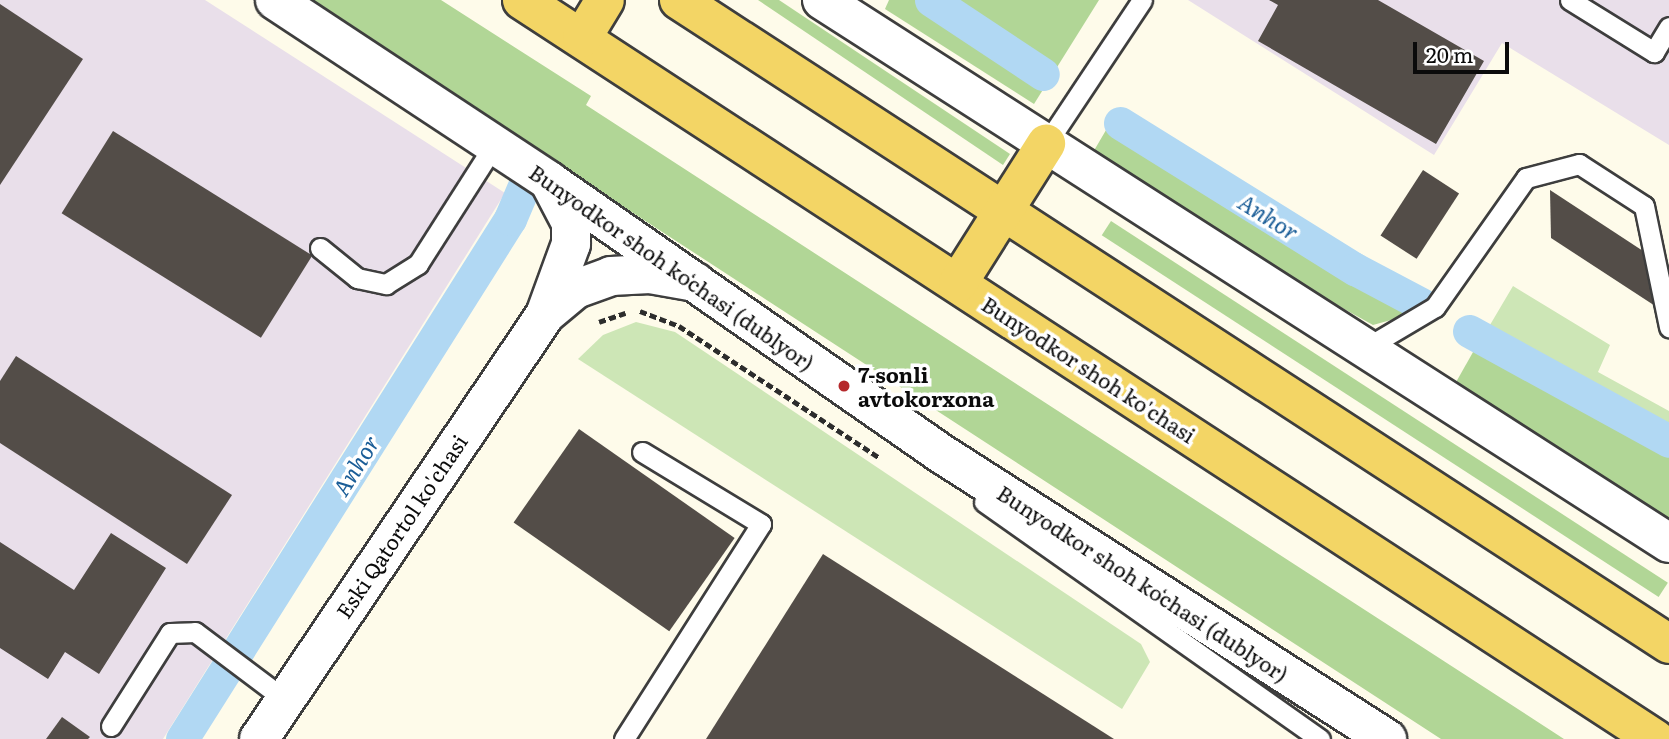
<!DOCTYPE html>
<html>
<head>
<meta charset="utf-8">
<style>
  body { margin:0 }
  #map { position:relative; width:1669px; height:739px; overflow:hidden; background:#fefbea; font-family:Literata,serif }
  div>[style] { position:absolute }
  .industrial>* { inset:0; background:#e9dfea }
  .green>* { inset:0; background:#cde6b6 }
  .forest>* { inset:0; background:#b1d696; transform-origin:0 0 }
  .canal>* { height:33px; margin:-16.5px; padding:0 16.5px; transform-origin:16.5px; border-radius:16.5px; background:#b1d8f3 }
  .building>* { inset:0; background:#534d48; transform-origin:0 0 }
  .path>* { height:4.5px; margin-top:-2.25px; transform-origin:0; background:repeating-linear-gradient(90deg,#2d2d2d 0 7px,transparent 0 10.5px) }
  .roads { filter:drop-shadow(2px 0 #3e3e3e) drop-shadow(-2px 0 #3e3e3e) drop-shadow(0 2px #3e3e3e) drop-shadow(0 -2px #3e3e3e) }
  .service>* { height:19px; margin:-9.5px; padding:0 9.5px; transform-origin:9.5px; border-radius:9.5px; background:#fff }
  .minor>* { height:38px; margin:-19px; padding:0 19px; transform-origin:19px; border-radius:19px; background:#fff }
  .tertiary>* { height:38px; margin:-19px; padding:0 19px; transform-origin:19px; border-radius:19px; background:#fff }
  .primary>* { height:38px; margin:-19px; padding:0 19px; transform-origin:19px; border-radius:19px; background:#f3d565 }
  .dots>* { width:19px; height:19px; translate:-50% -50%; box-sizing:border-box; border:4px solid #fff; border-radius:50% }
  span { translate:-50% -50%; white-space:nowrap; text-align:center; line-height:1.15; -webkit-text-stroke:7px #fff; paint-order:stroke }
  .street-label { font-size:21px; color:#0b0b0b }
  .poi-label { font-size:21px; color:#0b0b0b; font-weight:700 }
  .left { translate:0 -50%; text-align:left }
  .water-label { font-size:23px; color:#1a5d97; font-style:italic }
  .scale { position:absolute; left:1413px; top:42px; width:96px; height:32px; box-sizing:border-box; border:4px solid #0b0b0b; border-top:0; padding-left:9px; font-size:21px; line-height:24px; white-space:nowrap; color:#0b0b0b; -webkit-text-stroke:5px #fff; paint-order:stroke }
</style>
</head>
<body>
<div id="map">
  <div class="industrial">
    <i style="clip-path:polygon(0 0,205px 0,505px 193px,163px 739px,0 739px)"></i>
    <i style="clip-path:polygon(1188px 0,1669px 0,1669px 145px,1502px 43px,1434px 155px)"></i>
  </div>
  <div class="green">
    <i style="clip-path:polygon(1513px 286px,1610px 345px,1598px 372px,1669px 411px,1669px 431px,1487px 330px)"></i>
    <i style="clip-path:polygon(636px 322px,675px 332px,1141px 644px,1150px 662px,1122px 709px,578px 359px,603px 335px)"></i>
  </div>
  <div class="forest">
    <i style="clip-path:polygon(306px 0,441px 0,591px 96px,586px 105px,1564px 739px,1441px 739px)"></i>
    <i style="clip-path:polygon(758px 0,779px 0,1010px 154px,1003px 165px)"></i>
    <i style="clip-path:polygon(889px 0,1099px 0,1034px 104px,885px 9px)"></i>
    <i style="clip-path:polygon(1109px 125px,1345px 277px,1408px 306px,1398px 318px,1373px 325px,1328px 300px,1092px 154px)"></i>
    <i style="left:1111px;top:221px;width:664px;height:17px;rotate:33deg"></i>
    <i style="clip-path:polygon(1477px 345px,1669px 449px,1669px 519px,1455px 384px)"></i>
  </div>
  <div class="canal">
    <i style="left:931px;top:0;width:134px;rotate:33.5deg"></i>
    <i style="left:1120px;top:123px;width:277px;rotate:31.9deg"></i>
    <i style="left:1355px;top:269px;width:75px;rotate:27.9deg"></i>
    <i style="left:1469px;top:331px;width:228px;rotate:28.8deg"></i>
    <i style="left:182px;top:739px;width:615px;rotate:-57.76deg"></i>
    <i style="left:510px;top:219px;width:34px;rotate:-67deg"></i>
  </div>
  <div class="building">
    <i style="clip-path:polygon(1269px 0,1378px 0,1484px 61px,1436px 144px,1258px 41px,1278px 5px)"></i>
    <i style="clip-path:polygon(0 4px,83px 59px,0 185px)"></i>
    <i style="left:113px;top:131px;width:235px;height:97px;rotate:32deg"></i>
    <i style="left:1423px;top:170px;width:43px;height:78px;rotate:33deg"></i>
    <i style="clip-path:polygon(1550px 190px,1669px 268px,1669px 315px,1551px 238px)"></i>
    <i style="clip-path:polygon(16px 356px,232px 495px,187px 564px,0 443px,0 381px)"></i>
    <i style="left:579px;top:429px;width:190px;height:114px;rotate:35deg"></i>
    <i style="clip-path:polygon(111px 533px,166px 568px,99px 674px,65px 652px,48px 679px,0 648px,0 542px,74px 590px)"></i>
    <i style="clip-path:polygon(823px 554px,1114px 739px,706px 739px)"></i>
    <i style="clip-path:polygon(62px 717px,90px 737px,88px 739px,46px 739px)"></i>
  </div>
  <div class="path">
    <i style="left:640px;top:311px;width:42px;rotate:21deg"></i>
    <i style="left:679px;top:326px;width:240px;rotate:33.3deg"></i>
    <i style="left:599px;top:322px;width:28px;rotate:-19deg"></i>
  </div>
  <div class="roads">
    <div class="service">
      <i style="left:1570px;top:0;width:99px;rotate:31.8deg"></i>
      <i style="left:1654px;top:52px;width:29px;rotate:-59deg"></i>
      <i style="left:1046px;top:144px;width:173px;rotate:-56.3deg"></i>
      <i style="left:320px;top:248px;width:48px;rotate:39deg"></i>
      <i style="left:357px;top:278px;width:30px;rotate:12deg"></i>
      <i style="left:386px;top:284px;width:38px;rotate:-32deg"></i>
      <i style="left:418px;top:264px;width:141px;rotate:-57.4deg"></i>
      <i style="left:1364px;top:349px;width:82px;rotate:-30.6deg"></i>
      <i style="left:1435px;top:307px;width:158px;rotate:-54.8deg"></i>
      <i style="left:1526px;top:178px;width:55px;rotate:-14.8deg"></i>
      <i style="left:1579px;top:164px;width:77px;rotate:32.9deg"></i>
      <i style="left:1644px;top:206px;width:124px;rotate:78.3deg"></i>
      <i style="left:984px;top:502px;width:411px;rotate:35.2deg"></i>
      <i style="left:111px;top:726px;width:110px;rotate:-57.6deg"></i>
      <i style="left:170px;top:633px;width:25px;rotate:-2deg"></i>
      <i style="left:195px;top:632px;width:110px;rotate:36.9deg"></i>
      <i style="left:624px;top:739px;width:255px;rotate:-57.5deg"></i>
      <i style="left:761px;top:524px;width:139px;rotate:-148.8deg"></i>
    </div>
    <div class="minor">
      <i style="left:547px;top:313px;width:38px;rotate:-40deg"></i>
      <i style="left:576px;top:289px;width:37px;rotate:-20deg"></i>
      <i style="left:611px;top:276px;width:39px;rotate:-3deg"></i>
      <i style="left:650px;top:274px;width:46px;rotate:10.1deg"></i>
      <i style="left:259px;top:739px;width:511px;rotate:-56deg"></i>
      <i style="left:545px;top:315px;width:76px;rotate:-69.9deg"></i>
      <i style="left:571px;top:244px;width:21px;rotate:-90deg"></i>
      <i style="left:571px;top:223px;width:47px;rotate:-117.6deg"></i>
    </div>
    <div class="tertiary">
      <i style="left:275px;top:0;width:328px;rotate:33.4deg"></i>
      <i style="left:549px;top:181px;width:482px;rotate:34.8deg"></i>
      <i style="left:945px;top:456px;width:525px;rotate:32.63deg"></i>
      <i style="left:822px;top:0;width:1006px;rotate:32.66deg"></i>
    </div>
    <div class="primary">
      <i style="left:522px;top:0;width:1353px;rotate:33.11deg"></i>
      <i style="left:679px;top:0;width:1181px;rotate:33.04deg"></i>
      <i style="left:582px;top:38px;width:44px;rotate:-58.8deg"></i>
      <i style="left:958px;top:283px;width:165px;rotate:-57.7deg"></i>
    </div>
  </div>
  <div class="dots">
    <i style="left:844px;top:386px;background:#b5292c"></i>
  </div>
  <div class="street-label">
    <span style="left:672px;top:267px;rotate:35deg">Bunyodkor shoh koʻchasi (dublyor)</span>
    <span style="left:1089px;top:369px;rotate:33deg">Bunyodkor shoh ko'chasi</span>
    <span style="left:401px;top:526px;rotate:-56deg">Eski Qatortol ko'chasi</span>
    <span style="left:1143px;top:583px;rotate:33deg">Bunyodkor shoh koʻchasi (dublyor)</span>
  </div>
  <div class="poi-label">
    <span class="left" style="left:858px;top:386px">7-sonli<br>avtokorxona</span>
  </div>
  <div class="water-label">
    <span style="left:1269px;top:216px;rotate:32deg">Anhor</span>
    <span style="left:355px;top:465px;rotate:-58deg">Anhor</span>
  </div>
  <div class="scale">20 m</div>
</div>
</body>
</html>
